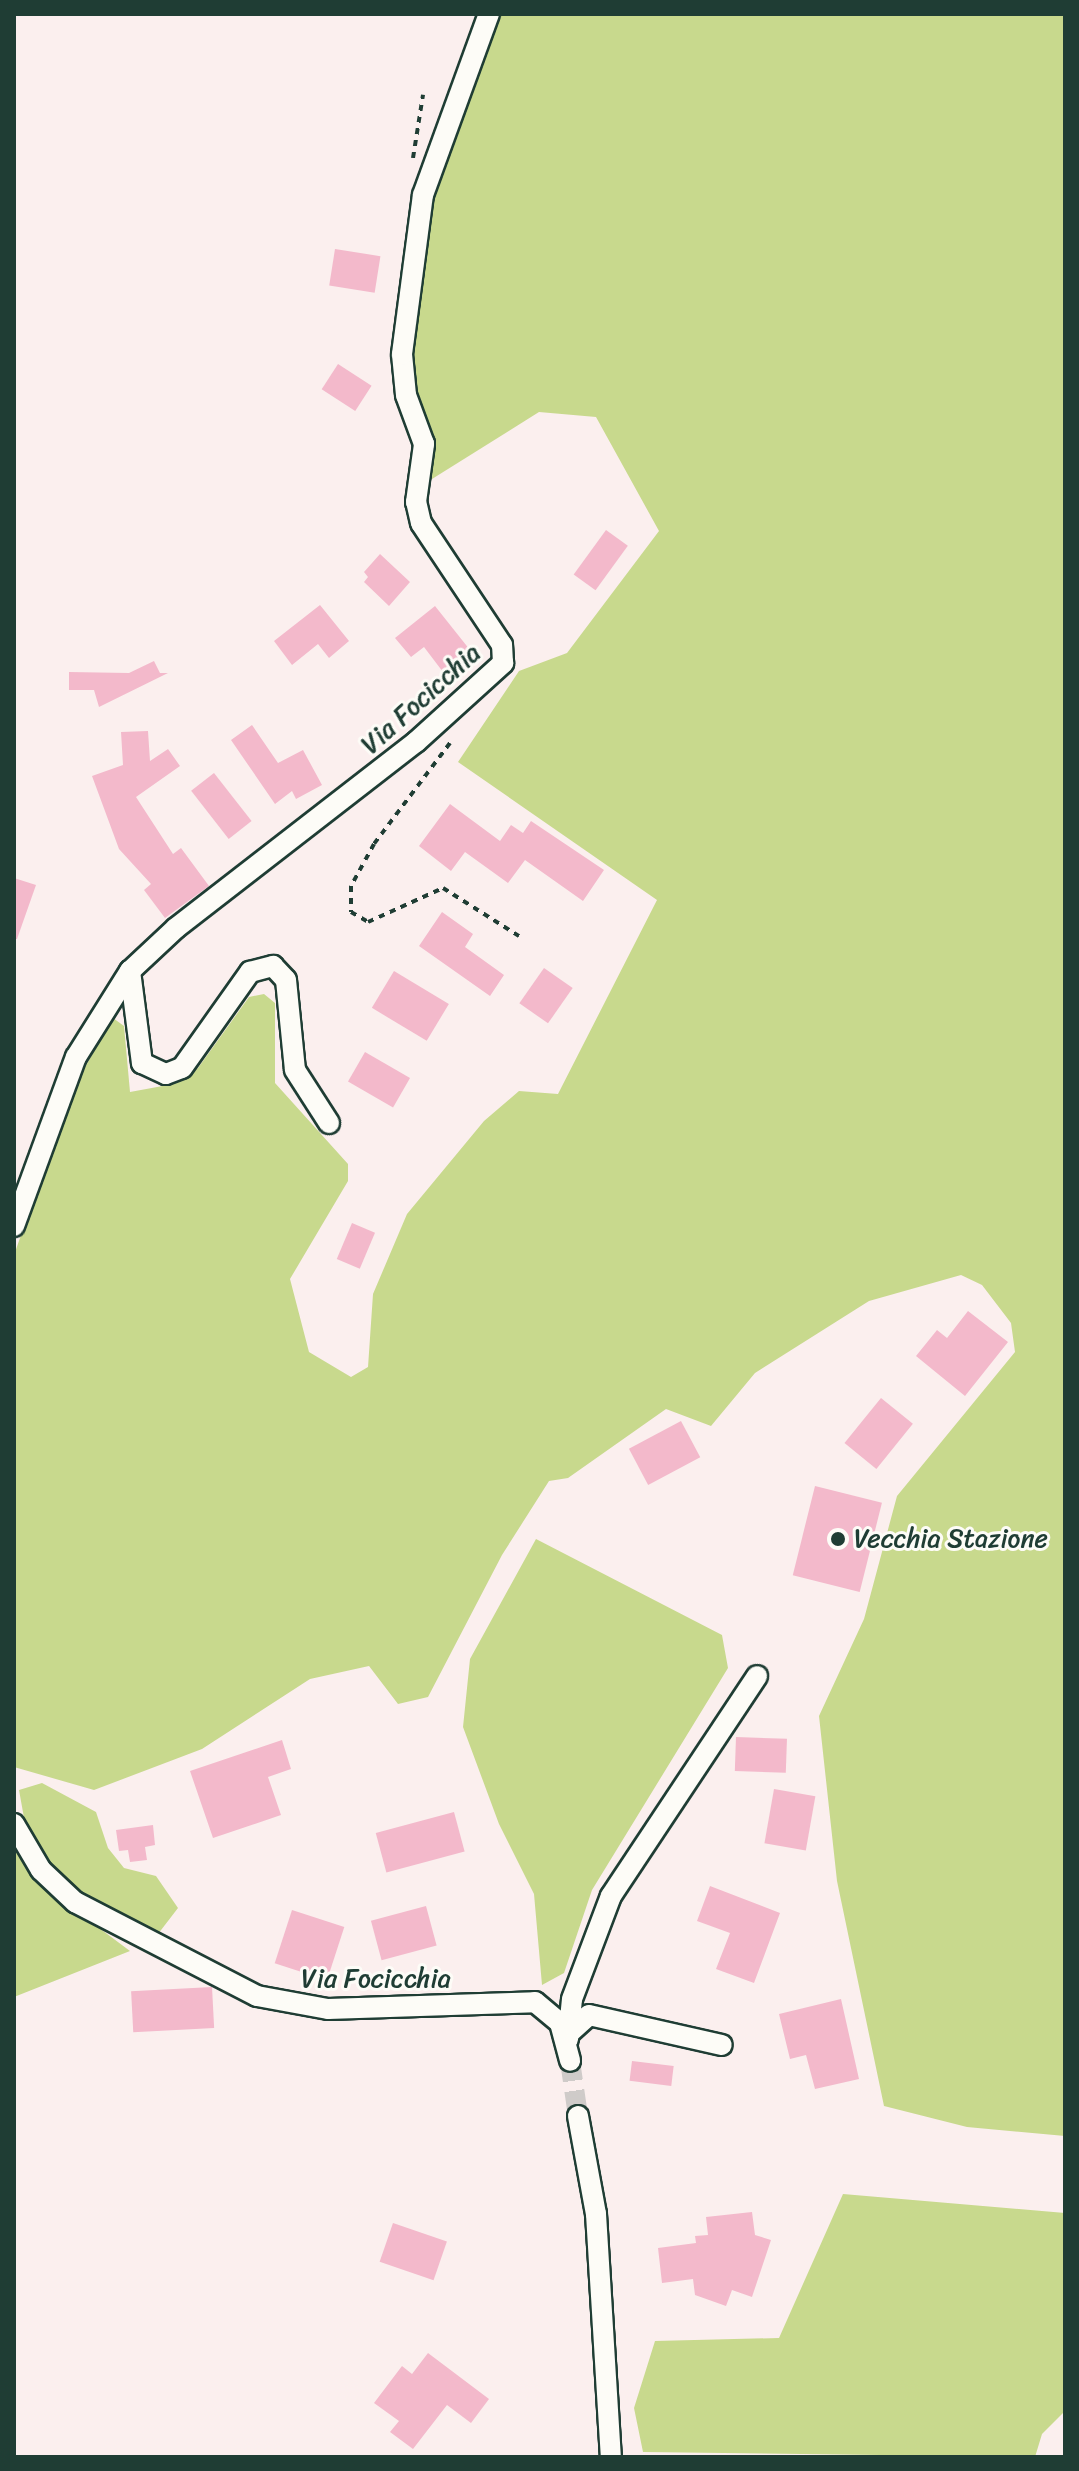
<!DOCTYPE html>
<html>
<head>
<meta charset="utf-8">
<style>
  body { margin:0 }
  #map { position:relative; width:1079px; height:2471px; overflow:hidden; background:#fbefee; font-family:Sriracha,sans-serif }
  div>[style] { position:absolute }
  .green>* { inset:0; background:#c8d98d }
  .building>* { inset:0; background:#f3b9cb; transform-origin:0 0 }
  .street-tunnel>* { height:20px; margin-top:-10px; transform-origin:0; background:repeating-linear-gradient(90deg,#cfcbc9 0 20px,transparent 0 30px) }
  .path>* { height:4px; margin-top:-2px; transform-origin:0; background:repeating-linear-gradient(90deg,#1f3d34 0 6px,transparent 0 12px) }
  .roads { filter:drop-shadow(2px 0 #1f3d34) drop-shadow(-2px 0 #1f3d34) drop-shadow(0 2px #1f3d34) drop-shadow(0 -2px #1f3d34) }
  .street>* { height:20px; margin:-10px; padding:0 10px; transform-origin:10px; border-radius:10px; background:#fdfcf7 }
  .dots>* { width:22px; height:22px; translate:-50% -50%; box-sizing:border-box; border:4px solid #fdfcf7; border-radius:50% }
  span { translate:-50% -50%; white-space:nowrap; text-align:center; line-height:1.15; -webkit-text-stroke:6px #fdfcf7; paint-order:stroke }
  .street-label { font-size:26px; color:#1f3d34 }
  .poi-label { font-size:26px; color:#1f3d34 }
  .left { translate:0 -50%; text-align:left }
  .frame { position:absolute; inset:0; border:16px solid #1f3d34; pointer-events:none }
</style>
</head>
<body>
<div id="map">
  <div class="green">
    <i style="clip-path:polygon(496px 14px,1065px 14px,1065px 2136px,967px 2127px,884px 2106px,837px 1881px,819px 1716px,864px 1619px,897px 1496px,1015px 1352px,1011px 1323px,982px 1285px,961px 1275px,869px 1301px,755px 1373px,711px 1426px,666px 1409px,568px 1478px,549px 1481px,502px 1555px,428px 1697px,398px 1704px,369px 1666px,310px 1679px,202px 1749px,94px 1790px,14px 1767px,14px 1255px,73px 1088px,113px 1018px,124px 1026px,130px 1092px,168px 1085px,198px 1068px,249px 997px,264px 994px,275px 1003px,275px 1083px,348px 1164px,348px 1181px,290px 1279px,309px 1352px,351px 1377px,368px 1367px,373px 1294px,407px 1214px,484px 1121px,519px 1091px,558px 1094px,657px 900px,458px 762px,519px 671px,567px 653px,659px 531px,596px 417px,539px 412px,424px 484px,409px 382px,419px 286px,435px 181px)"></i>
    <i style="clip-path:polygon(536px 1539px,722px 1635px,728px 1668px,592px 1890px,564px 1973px,542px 1985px,534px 1894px,499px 1824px,463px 1727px,470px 1659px)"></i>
    <i style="clip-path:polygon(42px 1783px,96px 1812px,108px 1848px,124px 1868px,156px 1876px,178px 1908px,158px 1934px,90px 1903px,50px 1863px,26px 1829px,19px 1790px)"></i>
    <i style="clip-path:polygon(14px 1844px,40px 1884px,130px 1951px,14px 1997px)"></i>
    <i style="clip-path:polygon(843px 2194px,1065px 2213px,1065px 2411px,1042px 2434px,1035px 2457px,643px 2452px,634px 2408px,655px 2341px,779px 2338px)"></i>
  </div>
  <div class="building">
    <i style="left:335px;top:249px;width:46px;height:37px;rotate:9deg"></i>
    <i style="left:338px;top:364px;width:40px;height:30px;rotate:33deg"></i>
    <i style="left:606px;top:530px;width:27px;height:55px;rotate:36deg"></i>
    <i style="clip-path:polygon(380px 554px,410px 582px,389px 606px,364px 582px,368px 577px,364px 572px)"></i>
    <i style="clip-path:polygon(320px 605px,349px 641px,329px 658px,318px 644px,292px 665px,274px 641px)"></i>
    <i style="clip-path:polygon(435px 606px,470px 650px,443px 672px,424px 647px,411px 657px,395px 638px)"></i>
    <i style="clip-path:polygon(154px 661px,160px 673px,168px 673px,99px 707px,94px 690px,69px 690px,69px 672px,129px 673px)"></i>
    <i style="clip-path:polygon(252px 725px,278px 763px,303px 750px,322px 785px,296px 799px,292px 791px,275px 804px,231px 740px)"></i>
    <i style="clip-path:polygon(148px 731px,150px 761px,168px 749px,180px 766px,136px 797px,173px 854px,181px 848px,209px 886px,165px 918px,144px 890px,151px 884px,119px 849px,92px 776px,123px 765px,121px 732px)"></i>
    <i style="left:214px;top:773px;width:61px;height:29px;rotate:52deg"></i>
    <i style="clip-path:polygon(450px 804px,500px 841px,511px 825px,523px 833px,531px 821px,604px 870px,583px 901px,525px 860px,508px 883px,465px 852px,451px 871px,419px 846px)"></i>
    <i style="clip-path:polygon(14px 878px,36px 885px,17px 939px,14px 939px)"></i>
    <i style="clip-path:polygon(442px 912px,473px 934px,465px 947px,504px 975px,490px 996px,419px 946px)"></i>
    <i style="left:544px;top:968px;width:35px;height:43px;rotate:35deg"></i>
    <i style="left:394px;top:971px;width:64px;height:43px;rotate:31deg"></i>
    <i style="left:365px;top:1052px;width:52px;height:34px;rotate:30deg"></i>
    <i style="left:352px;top:1223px;width:25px;height:39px;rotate:23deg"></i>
    <i style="clip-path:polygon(968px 1311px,1008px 1342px,965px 1396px,916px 1356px,937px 1330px,947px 1338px)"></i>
    <i style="left:881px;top:1398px;width:41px;height:58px;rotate:39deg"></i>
    <i style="left:681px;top:1421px;width:41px;height:59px;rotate:62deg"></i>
    <i style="left:815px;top:1486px;width:69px;height:92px;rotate:14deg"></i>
    <i style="left:736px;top:1737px;width:51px;height:34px;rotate:2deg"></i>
    <i style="clip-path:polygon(282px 1740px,291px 1769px,268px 1777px,281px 1815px,213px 1838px,190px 1771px)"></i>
    <i style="left:774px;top:1789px;width:42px;height:55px;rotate:10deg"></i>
    <i style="left:454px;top:1812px;width:41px;height:81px;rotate:75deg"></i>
    <i style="clip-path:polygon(153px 1825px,155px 1845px,145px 1847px,147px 1860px,130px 1862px,128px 1850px,119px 1851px,116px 1830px)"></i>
    <i style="clip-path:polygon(710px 1886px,780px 1913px,754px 1983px,716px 1969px,730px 1933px,697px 1921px)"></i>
    <i style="left:426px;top:1906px;width:41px;height:57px;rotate:75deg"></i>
    <i style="left:292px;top:1910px;width:55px;height:56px;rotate:18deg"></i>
    <i style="left:212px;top:1987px;width:41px;height:81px;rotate:87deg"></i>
    <i style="clip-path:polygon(841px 1999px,859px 2079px,815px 2089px,806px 2055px,790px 2059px,779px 2014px)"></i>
    <i style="left:632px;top:2061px;width:42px;height:20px;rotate:7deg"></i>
    <i style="clip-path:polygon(752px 2212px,755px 2235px,771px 2240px,752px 2297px,732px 2290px,726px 2306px,695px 2295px,693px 2279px,662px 2283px,658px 2248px,696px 2243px,695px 2236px,708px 2235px,706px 2217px)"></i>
    <i style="left:393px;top:2223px;width:57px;height:41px;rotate:19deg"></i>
    <i style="clip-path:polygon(428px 2353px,489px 2399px,471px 2423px,447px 2405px,413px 2449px,390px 2432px,399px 2421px,374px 2403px,402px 2366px,412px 2374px)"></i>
  </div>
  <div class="street-tunnel">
    <i style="left:570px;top:2061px;width:56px;rotate:81.7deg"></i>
  </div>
  <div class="path">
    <i style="left:413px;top:158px;width:64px;rotate:-81deg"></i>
    <i style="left:450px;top:743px;width:126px;rotate:127deg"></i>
    <i style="left:374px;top:844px;width:48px;rotate:118.7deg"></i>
    <i style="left:351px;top:886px;width:26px;rotate:90deg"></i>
    <i style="left:351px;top:912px;width:20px;rotate:30deg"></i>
    <i style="left:368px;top:922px;width:82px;rotate:-24.4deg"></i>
    <i style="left:443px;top:888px;width:90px;rotate:32.3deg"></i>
  </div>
  <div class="roads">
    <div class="street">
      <i style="left:130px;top:971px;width:93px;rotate:82.6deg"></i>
      <i style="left:142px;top:1063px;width:26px;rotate:25deg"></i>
      <i style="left:166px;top:1074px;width:17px;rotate:-21deg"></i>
      <i style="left:182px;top:1068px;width:118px;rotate:-54.7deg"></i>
      <i style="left:250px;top:972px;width:24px;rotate:-15deg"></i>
      <i style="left:273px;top:966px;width:19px;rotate:47deg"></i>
      <i style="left:286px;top:980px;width:90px;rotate:84.3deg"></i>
      <i style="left:295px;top:1070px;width:63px;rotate:57.3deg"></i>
      <i style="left:14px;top:1226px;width:180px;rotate:-69.9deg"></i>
      <i style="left:76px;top:1057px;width:102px;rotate:-57.9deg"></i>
      <i style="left:130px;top:971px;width:63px;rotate:-43.1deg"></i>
      <i style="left:176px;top:928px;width:304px;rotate:-37.8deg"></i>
      <i style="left:416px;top:742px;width:118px;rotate:-42.2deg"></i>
      <i style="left:503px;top:663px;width:18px;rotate:-93deg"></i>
      <i style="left:502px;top:645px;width:146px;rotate:-123.6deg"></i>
      <i style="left:421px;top:523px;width:22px;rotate:-103deg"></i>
      <i style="left:416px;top:502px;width:59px;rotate:-82.1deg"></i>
      <i style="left:424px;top:444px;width:52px;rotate:-110.2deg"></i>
      <i style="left:406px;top:395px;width:41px;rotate:-95.6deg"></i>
      <i style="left:402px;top:354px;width:160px;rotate:-82.5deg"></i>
      <i style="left:423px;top:195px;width:193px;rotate:-70deg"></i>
      <i style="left:14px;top:1824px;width:53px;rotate:59.6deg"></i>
      <i style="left:41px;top:1870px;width:47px;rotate:43.3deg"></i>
      <i style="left:75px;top:1902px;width:205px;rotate:27.3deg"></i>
      <i style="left:257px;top:1996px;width:72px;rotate:10.4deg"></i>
      <i style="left:328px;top:2009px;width:207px;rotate:-1.9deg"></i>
      <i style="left:535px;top:2002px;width:33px;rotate:40deg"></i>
      <i style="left:560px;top:2023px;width:39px;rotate:75deg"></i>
      <i style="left:568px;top:2034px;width:28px;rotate:-42deg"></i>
      <i style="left:589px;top:2015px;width:136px;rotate:12.7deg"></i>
      <i style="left:568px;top:2039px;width:40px;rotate:-84.3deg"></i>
      <i style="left:572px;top:1999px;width:110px;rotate:-69.3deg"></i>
      <i style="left:611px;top:1896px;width:264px;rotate:-56.4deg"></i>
      <i style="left:578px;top:2116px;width:100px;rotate:79.6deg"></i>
      <i style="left:596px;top:2214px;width:243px;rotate:86.5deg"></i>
    </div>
  </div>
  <div class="dots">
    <i style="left:838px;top:1539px;background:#1f3d34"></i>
  </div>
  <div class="street-label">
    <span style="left:421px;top:699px;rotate:-42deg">Via Focicchia</span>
    <span style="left:376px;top:1979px">Via Focicchia</span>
  </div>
  <div class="poi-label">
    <span class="left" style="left:854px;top:1539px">Vecchia Stazione</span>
  </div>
  <div class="frame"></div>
</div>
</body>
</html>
